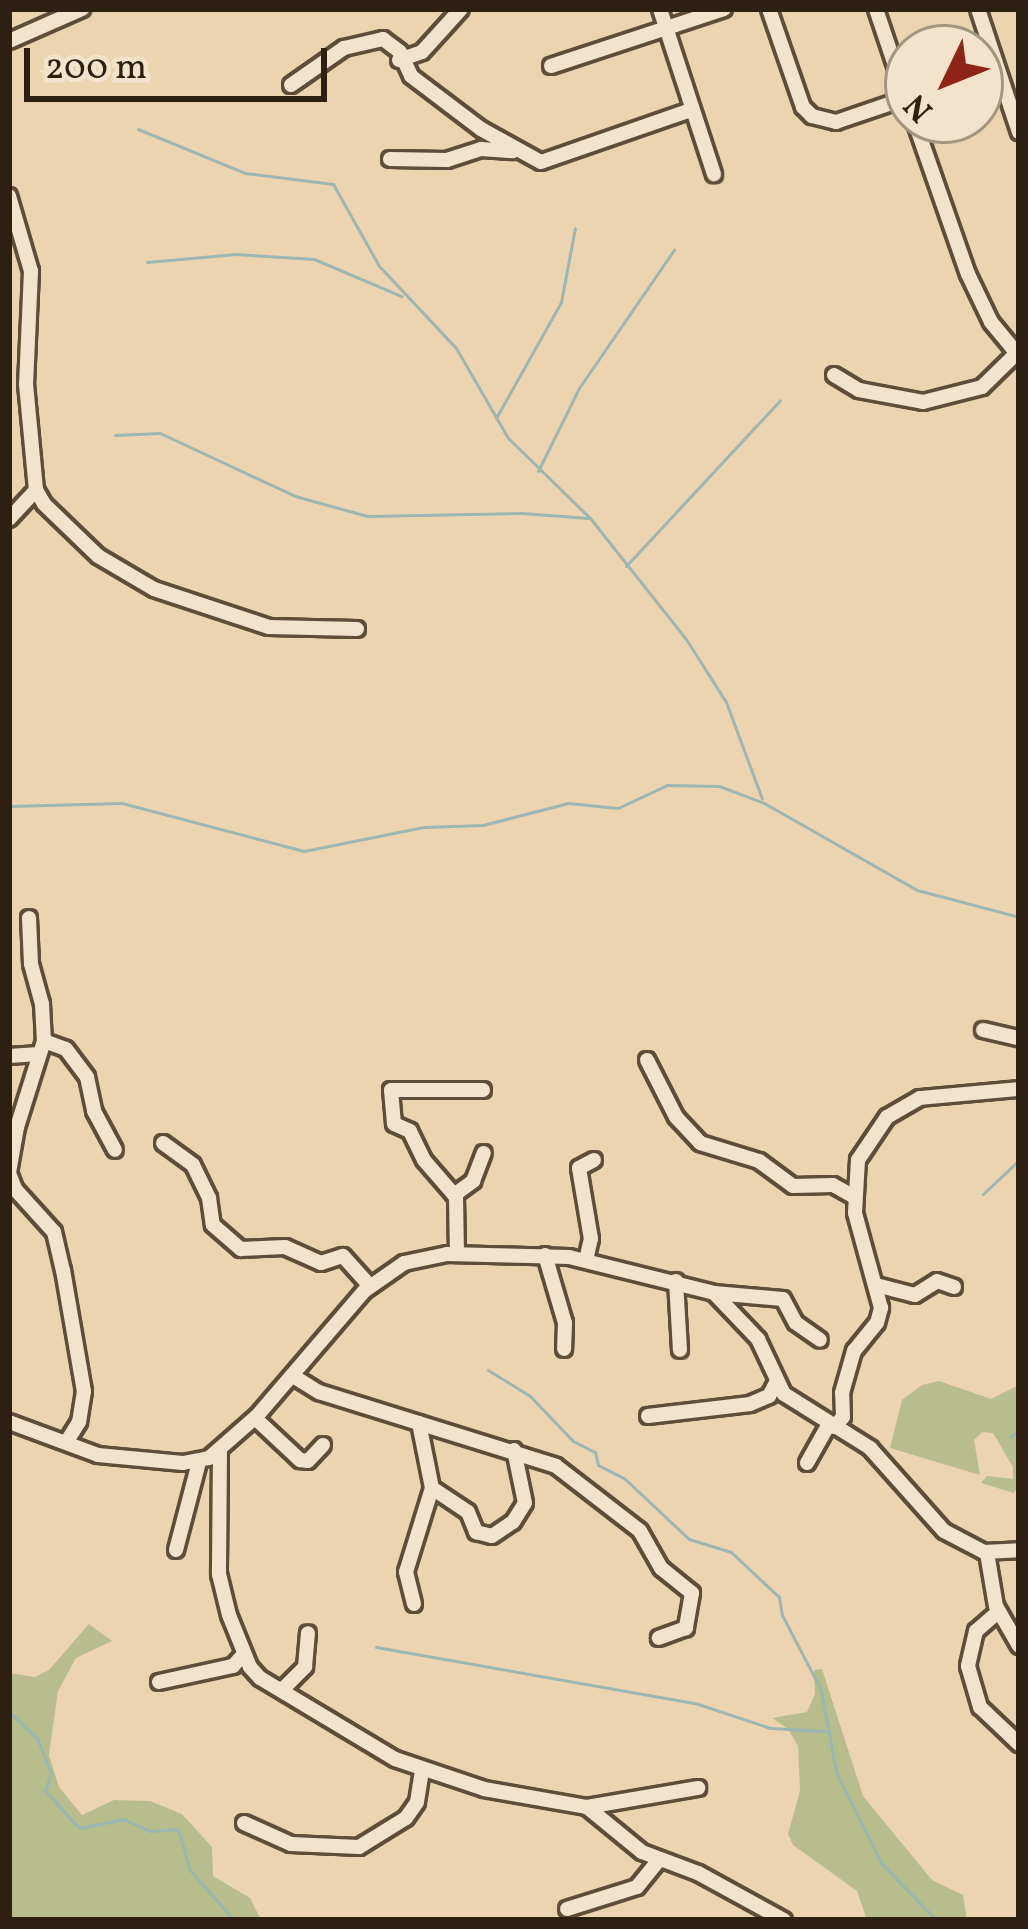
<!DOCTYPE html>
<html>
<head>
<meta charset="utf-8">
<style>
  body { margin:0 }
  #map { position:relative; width:1028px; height:1929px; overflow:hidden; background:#edd4b1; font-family:Vollkorn,serif }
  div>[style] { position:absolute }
  .green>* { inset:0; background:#b8bd8c }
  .stream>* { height:3px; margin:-1.5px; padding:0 1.5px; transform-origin:1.5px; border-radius:1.5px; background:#9bb7b3 }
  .roads { filter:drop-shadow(3px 0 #5e4d38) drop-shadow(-3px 0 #5e4d38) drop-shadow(0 3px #5e4d38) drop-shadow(0 -3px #5e4d38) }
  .minor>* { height:14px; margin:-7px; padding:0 7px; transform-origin:7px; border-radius:7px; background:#f3e3cc }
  span { translate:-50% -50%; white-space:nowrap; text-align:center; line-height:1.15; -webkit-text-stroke:9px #f3e3cc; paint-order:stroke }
  .frame { position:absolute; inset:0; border:12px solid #2e2010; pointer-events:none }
  .north { position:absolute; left:884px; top:24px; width:120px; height:120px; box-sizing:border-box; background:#f3e3cc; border:3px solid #a49581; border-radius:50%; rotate:227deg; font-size:33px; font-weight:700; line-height:48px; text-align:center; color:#2e2010 }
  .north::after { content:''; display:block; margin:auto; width:42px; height:54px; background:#8f2418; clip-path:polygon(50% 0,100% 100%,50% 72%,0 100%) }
  .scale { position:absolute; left:24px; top:48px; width:303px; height:54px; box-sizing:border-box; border:6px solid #2e2010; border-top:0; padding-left:15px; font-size:36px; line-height:42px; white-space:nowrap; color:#2e2010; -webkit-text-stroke:9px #f3e3cc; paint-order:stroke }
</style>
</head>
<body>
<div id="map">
  <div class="green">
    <i style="clip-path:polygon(939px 1381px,991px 1399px,1019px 1385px,1019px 1485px,1014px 1493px,981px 1483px,987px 1476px,1013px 1479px,1013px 1467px,993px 1433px,982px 1432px,974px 1440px,980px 1475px,890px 1448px,902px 1400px,922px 1385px)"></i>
    <i style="clip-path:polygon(89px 1624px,112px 1641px,76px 1658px,58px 1691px,49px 1755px,59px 1787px,82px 1815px,114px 1800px,150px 1801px,182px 1814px,212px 1847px,213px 1876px,250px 1898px,261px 1920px,9px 1920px,9px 1673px,35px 1677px,49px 1670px)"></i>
    <i style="clip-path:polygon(822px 1669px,863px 1796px,932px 1880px,963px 1895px,967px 1920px,867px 1920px,857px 1891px,793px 1845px,788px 1834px,800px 1791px,798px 1746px,788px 1729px,772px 1718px,807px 1712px,815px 1694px,814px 1670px)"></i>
  </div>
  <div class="stream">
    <i style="left:138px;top:129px;width:116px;rotate:22.4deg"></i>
    <i style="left:245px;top:173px;width:89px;rotate:7.1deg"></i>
    <i style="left:333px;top:184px;width:94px;rotate:60.7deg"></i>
    <i style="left:379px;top:266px;width:112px;rotate:46.8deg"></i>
    <i style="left:456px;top:348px;width:104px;rotate:60deg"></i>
    <i style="left:508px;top:438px;width:115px;rotate:44.3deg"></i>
    <i style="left:590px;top:518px;width:154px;rotate:51.6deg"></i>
    <i style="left:686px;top:639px;width:75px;rotate:57.6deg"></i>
    <i style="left:726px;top:702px;width:103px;rotate:69.6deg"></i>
    <i style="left:147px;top:262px;width:89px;rotate:-5.1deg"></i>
    <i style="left:236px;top:254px;width:78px;rotate:3.7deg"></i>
    <i style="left:314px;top:259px;width:95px;rotate:23deg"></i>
    <i style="left:496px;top:418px;width:133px;rotate:-60.7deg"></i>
    <i style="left:561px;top:302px;width:75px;rotate:-79.3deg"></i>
    <i style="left:115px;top:435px;width:45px;rotate:-2.5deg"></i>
    <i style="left:160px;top:433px;width:149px;rotate:25deg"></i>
    <i style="left:295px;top:496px;width:75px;rotate:15.5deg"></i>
    <i style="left:367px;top:516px;width:155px;rotate:-1.1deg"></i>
    <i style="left:522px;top:513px;width:66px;rotate:4.3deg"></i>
    <i style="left:538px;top:471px;width:93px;rotate:-63.7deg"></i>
    <i style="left:579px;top:388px;width:168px;rotate:-55.5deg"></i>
    <i style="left:626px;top:566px;width:226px;rotate:-47.1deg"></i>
    <i style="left:9px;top:806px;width:113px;rotate:-1.5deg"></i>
    <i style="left:122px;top:803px;width:188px;rotate:14.8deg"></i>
    <i style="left:304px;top:851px;width:122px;rotate:-11.3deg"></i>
    <i style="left:424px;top:827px;width:59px;rotate:-1.9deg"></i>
    <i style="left:483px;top:825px;width:88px;rotate:-14.5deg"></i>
    <i style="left:568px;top:803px;width:50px;rotate:5.7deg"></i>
    <i style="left:618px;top:808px;width:54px;rotate:-25.1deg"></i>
    <i style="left:667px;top:785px;width:52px;rotate:1.1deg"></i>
    <i style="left:719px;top:786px;width:48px;rotate:20.7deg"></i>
    <i style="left:764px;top:803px;width:176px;rotate:29.6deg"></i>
    <i style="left:917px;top:890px;width:106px;rotate:14.8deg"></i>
    <i style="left:983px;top:1194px;width:50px;rotate:-43.4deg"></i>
    <i style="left:488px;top:1370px;width:49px;rotate:31.8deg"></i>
    <i style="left:530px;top:1396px;width:62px;rotate:46.3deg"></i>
    <i style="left:573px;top:1441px;width:25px;rotate:27deg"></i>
    <i style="left:595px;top:1452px;width:13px;rotate:77deg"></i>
    <i style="left:598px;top:1465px;width:30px;rotate:27deg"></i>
    <i style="left:625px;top:1479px;width:88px;rotate:43.2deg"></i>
    <i style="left:689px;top:1539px;width:44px;rotate:17.2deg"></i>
    <i style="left:731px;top:1552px;width:66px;rotate:43.2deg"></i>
    <i style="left:779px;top:1597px;width:18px;rotate:81deg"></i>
    <i style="left:782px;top:1615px;width:85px;rotate:62.5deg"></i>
    <i style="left:821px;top:1690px;width:83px;rotate:79.6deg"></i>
    <i style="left:836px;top:1772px;width:103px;rotate:63.4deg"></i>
    <i style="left:882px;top:1864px;width:78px;rotate:46deg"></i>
    <i style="left:1010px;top:1437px;width:11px;rotate:-38deg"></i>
    <i style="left:376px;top:1647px;width:327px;rotate:10deg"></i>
    <i style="left:698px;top:1704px;width:76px;rotate:18.4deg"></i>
    <i style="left:770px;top:1728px;width:55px;rotate:3.1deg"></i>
    <i style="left:9px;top:1712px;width:38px;rotate:43deg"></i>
    <i style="left:37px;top:1738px;width:38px;rotate:68deg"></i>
    <i style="left:51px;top:1773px;width:18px;rotate:109deg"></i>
    <i style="left:45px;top:1790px;width:45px;rotate:48.6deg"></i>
    <i style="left:75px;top:1824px;width:7px;rotate:34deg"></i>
    <i style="left:81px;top:1828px;width:43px;rotate:-12.1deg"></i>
    <i style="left:123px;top:1819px;width:30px;rotate:24deg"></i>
    <i style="left:150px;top:1831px;width:28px;rotate:-4deg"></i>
    <i style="left:178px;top:1829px;width:43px;rotate:73.7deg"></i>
    <i style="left:190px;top:1870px;width:67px;rotate:48.7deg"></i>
  </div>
  <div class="roads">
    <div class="minor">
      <i style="left:660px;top:9px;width:174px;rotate:71.9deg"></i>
      <i style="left:769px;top:9px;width:104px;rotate:70.9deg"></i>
      <i style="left:803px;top:107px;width:13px;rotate:45deg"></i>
      <i style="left:812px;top:116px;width:25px;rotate:14deg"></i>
      <i style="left:836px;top:122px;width:74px;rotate:-18.9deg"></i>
      <i style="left:876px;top:9px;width:100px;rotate:71.4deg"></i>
      <i style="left:978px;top:9px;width:130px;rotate:71.6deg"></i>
      <i style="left:9px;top:41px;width:80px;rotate:-23.7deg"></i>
      <i style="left:399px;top:60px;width:24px;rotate:-19deg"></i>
      <i style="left:422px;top:52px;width:58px;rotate:-47.8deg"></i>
      <i style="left:551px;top:66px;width:182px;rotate:-18.2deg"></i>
      <i style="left:291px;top:85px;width:65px;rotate:-34.9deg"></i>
      <i style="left:344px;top:48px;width:40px;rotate:-13deg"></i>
      <i style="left:383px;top:39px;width:21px;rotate:37deg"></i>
      <i style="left:400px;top:52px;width:26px;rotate:65deg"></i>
      <i style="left:411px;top:76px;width:88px;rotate:37.1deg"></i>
      <i style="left:481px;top:129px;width:68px;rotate:28.8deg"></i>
      <i style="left:541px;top:162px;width:159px;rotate:-19.1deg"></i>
      <i style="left:914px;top:120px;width:163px;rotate:70.7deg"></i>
      <i style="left:968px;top:274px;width:53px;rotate:64.4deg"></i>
      <i style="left:991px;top:322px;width:44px;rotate:50.5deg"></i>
      <i style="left:390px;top:159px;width:57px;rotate:1deg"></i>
      <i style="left:447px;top:160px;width:36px;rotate:-18deg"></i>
      <i style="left:481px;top:149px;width:32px;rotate:4deg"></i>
      <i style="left:9px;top:196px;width:78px;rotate:73.7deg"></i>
      <i style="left:31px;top:271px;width:113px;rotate:92.5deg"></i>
      <i style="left:26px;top:384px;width:106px;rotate:84.6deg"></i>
      <i style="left:36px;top:490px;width:16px;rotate:60deg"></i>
      <i style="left:44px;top:504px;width:75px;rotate:43.9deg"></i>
      <i style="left:98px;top:556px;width:65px;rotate:30.5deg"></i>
      <i style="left:154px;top:589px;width:121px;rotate:18.3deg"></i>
      <i style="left:269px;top:627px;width:88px;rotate:1.3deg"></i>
      <i style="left:834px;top:375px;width:29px;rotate:31deg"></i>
      <i style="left:859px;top:390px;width:65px;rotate:10.6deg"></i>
      <i style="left:923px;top:402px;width:61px;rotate:-14.3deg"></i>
      <i style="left:982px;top:387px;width:49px;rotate:-44.2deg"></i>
      <i style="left:9px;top:519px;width:40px;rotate:-47deg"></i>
      <i style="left:29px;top:918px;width:46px;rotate:87.5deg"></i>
      <i style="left:31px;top:964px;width:41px;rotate:74.6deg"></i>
      <i style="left:42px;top:1004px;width:37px;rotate:87deg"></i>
      <i style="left:44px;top:1041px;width:90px;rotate:107.4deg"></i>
      <i style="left:17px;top:1127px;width:47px;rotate:99.9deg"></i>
      <i style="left:9px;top:1173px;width:17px;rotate:69deg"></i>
      <i style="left:15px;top:1189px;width:58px;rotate:47.8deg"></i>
      <i style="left:54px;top:1232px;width:39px;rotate:77deg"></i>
      <i style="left:63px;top:1270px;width:123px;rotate:80.2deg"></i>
      <i style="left:84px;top:1391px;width:31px;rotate:99deg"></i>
      <i style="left:79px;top:1422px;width:22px;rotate:122deg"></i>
      <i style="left:983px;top:1030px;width:37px;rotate:13deg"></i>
      <i style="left:44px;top:1041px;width:23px;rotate:20deg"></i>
      <i style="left:66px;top:1049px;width:35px;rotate:53deg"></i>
      <i style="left:87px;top:1077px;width:35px;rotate:78deg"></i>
      <i style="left:94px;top:1111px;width:44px;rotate:61.7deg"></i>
      <i style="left:9px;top:1056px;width:30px;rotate:-4deg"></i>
      <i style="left:647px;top:1060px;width:64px;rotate:63deg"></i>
      <i style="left:676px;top:1117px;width:35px;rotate:47deg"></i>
      <i style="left:700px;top:1143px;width:62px;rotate:17deg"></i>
      <i style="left:759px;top:1161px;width:42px;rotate:36.3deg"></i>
      <i style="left:793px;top:1186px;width:40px;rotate:-1.4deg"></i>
      <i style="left:833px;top:1185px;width:25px;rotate:29deg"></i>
      <i style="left:163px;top:1143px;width:37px;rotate:36deg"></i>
      <i style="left:193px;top:1165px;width:37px;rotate:64deg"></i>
      <i style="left:209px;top:1198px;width:27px;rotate:82deg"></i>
      <i style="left:213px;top:1225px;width:37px;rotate:41deg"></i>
      <i style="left:241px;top:1249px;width:44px;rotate:-2.6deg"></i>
      <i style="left:285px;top:1247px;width:39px;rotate:24deg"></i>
      <i style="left:321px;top:1263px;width:23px;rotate:-18deg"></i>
      <i style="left:343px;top:1256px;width:40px;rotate:48deg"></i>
      <i style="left:454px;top:1195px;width:24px;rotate:-36deg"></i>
      <i style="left:473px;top:1181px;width:30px;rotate:-69deg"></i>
      <i style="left:457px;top:1254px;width:57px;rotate:-91deg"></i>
      <i style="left:456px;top:1197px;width:49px;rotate:-130.9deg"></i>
      <i style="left:424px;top:1160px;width:32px;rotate:-116deg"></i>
      <i style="left:410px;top:1131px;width:17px;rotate:-156deg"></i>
      <i style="left:394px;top:1124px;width:34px;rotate:-95deg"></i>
      <i style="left:391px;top:1090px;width:92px"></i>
      <i style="left:545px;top:1255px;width:71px;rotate:73.6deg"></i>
      <i style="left:565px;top:1323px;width:26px;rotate:92deg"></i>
      <i style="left:586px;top:1260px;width:22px;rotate:-77deg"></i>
      <i style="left:591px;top:1239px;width:72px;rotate:-99.6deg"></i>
      <i style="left:579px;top:1168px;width:17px;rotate:-28deg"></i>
      <i style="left:676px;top:1281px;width:69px;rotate:86.7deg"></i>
      <i style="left:876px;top:1285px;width:40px;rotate:14.4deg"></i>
      <i style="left:915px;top:1295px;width:26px;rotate:-32deg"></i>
      <i style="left:937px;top:1281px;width:18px;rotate:19deg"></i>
      <i style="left:714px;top:1293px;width:69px;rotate:5deg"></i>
      <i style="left:783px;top:1299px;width:27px;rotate:62deg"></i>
      <i style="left:796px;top:1323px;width:29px;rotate:35deg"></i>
      <i style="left:293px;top:1376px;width:31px;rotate:32deg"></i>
      <i style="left:319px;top:1392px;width:248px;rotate:17.3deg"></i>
      <i style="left:556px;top:1466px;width:106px;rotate:37.7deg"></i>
      <i style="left:640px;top:1531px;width:43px;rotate:60.4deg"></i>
      <i style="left:661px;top:1568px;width:40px;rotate:39deg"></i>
      <i style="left:692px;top:1593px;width:36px;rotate:100deg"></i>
      <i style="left:686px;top:1628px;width:29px;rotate:160deg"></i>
      <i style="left:648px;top:1416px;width:103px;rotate:-6.7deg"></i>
      <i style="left:750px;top:1404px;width:21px;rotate:-23deg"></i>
      <i style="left:769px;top:1396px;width:15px;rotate:-62deg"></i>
      <i style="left:255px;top:1418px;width:62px;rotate:43deg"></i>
      <i style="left:300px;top:1460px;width:8px;rotate:7deg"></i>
      <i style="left:308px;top:1461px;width:22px;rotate:-47deg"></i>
      <i style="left:9px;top:1422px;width:95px;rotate:20.3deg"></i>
      <i style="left:98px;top:1455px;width:85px;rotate:5.4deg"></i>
      <i style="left:183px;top:1463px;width:26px;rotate:-11deg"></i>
      <i style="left:209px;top:1458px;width:64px;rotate:-41.2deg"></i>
      <i style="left:257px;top:1416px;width:165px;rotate:-49.4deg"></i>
      <i style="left:364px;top:1291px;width:49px;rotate:-35deg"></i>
      <i style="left:404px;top:1263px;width:44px;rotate:-11.8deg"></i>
      <i style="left:447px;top:1254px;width:122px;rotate:1.4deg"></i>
      <i style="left:569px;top:1257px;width:149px;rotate:13.9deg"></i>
      <i style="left:714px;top:1293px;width:64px;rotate:46.3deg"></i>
      <i style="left:758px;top:1339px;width:61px;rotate:64.7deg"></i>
      <i style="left:784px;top:1394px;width:102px;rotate:32.1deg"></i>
      <i style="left:870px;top:1448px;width:111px;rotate:48.3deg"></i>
      <i style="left:944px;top:1531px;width:45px;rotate:27.7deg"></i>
      <i style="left:984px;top:1552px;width:35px;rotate:-3deg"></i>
      <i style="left:834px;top:1427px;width:13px;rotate:-48deg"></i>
      <i style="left:843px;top:1417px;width:24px;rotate:-92deg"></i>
      <i style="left:842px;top:1393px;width:44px;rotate:-74.1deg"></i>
      <i style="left:854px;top:1351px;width:36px;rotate:-51deg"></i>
      <i style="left:877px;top:1323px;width:16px;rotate:-75deg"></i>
      <i style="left:881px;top:1308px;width:98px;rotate:-105.3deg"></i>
      <i style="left:855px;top:1213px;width:53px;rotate:-86.8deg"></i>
      <i style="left:858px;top:1160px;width:52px;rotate:-56deg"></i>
      <i style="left:887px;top:1117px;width:38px;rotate:-30deg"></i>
      <i style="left:920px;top:1098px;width:99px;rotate:-5.2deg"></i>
      <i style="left:220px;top:1452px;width:122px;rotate:90.5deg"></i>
      <i style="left:219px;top:1574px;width:42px;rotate:76.3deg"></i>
      <i style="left:229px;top:1615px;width:56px;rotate:68deg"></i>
      <i style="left:250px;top:1667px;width:15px;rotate:48deg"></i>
      <i style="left:260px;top:1678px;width:157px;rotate:31deg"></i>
      <i style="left:395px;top:1759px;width:94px;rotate:18.6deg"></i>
      <i style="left:484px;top:1789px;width:105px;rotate:9.9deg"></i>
      <i style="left:587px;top:1807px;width:71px;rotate:39.3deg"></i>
      <i style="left:642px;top:1852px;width:60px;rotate:20.6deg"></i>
      <i style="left:698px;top:1873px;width:98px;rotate:28.7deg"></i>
      <i style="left:807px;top:1463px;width:45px;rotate:-60.6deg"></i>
      <i style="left:432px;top:1488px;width:43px;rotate:33.7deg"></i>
      <i style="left:468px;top:1512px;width:22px;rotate:68deg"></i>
      <i style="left:476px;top:1532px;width:16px;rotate:14deg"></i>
      <i style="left:492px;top:1536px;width:25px;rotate:-34deg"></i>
      <i style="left:513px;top:1522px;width:22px;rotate:-58deg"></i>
      <i style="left:525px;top:1503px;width:54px;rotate:-101.7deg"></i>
      <i style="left:176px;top:1550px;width:87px;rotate:-75.3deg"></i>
      <i style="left:987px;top:1553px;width:54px;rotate:80.4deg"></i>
      <i style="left:996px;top:1606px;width:46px;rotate:60.1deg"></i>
      <i style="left:414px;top:1604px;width:33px;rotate:-104deg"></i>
      <i style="left:406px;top:1572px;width:88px;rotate:-72.8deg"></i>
      <i style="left:432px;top:1488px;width:66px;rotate:-101.3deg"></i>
      <i style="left:998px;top:1612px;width:29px;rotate:139deg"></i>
      <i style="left:976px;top:1631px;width:36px;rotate:103deg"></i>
      <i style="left:968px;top:1666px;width:43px;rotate:73.7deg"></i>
      <i style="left:980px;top:1707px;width:54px;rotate:43.5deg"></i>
      <i style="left:159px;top:1682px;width:76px;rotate:-12.2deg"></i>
      <i style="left:233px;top:1666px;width:16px;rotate:-47deg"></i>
      <i style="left:282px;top:1690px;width:33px;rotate:-45deg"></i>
      <i style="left:305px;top:1667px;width:34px;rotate:-85deg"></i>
      <i style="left:587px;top:1807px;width:113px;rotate:-9.7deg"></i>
      <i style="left:244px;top:1823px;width:51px;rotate:24.1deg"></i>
      <i style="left:291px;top:1844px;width:68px;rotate:2.5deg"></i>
      <i style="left:359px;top:1847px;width:55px;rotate:-31.7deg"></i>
      <i style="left:406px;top:1818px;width:19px;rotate:-55deg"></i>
      <i style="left:417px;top:1802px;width:32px;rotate:-81deg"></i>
      <i style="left:567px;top:1909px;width:73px;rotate:-17.4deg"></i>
      <i style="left:637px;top:1887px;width:36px;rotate:-51deg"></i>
    </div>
  </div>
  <div class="frame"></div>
  <div class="north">N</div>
  <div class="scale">200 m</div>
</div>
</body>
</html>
